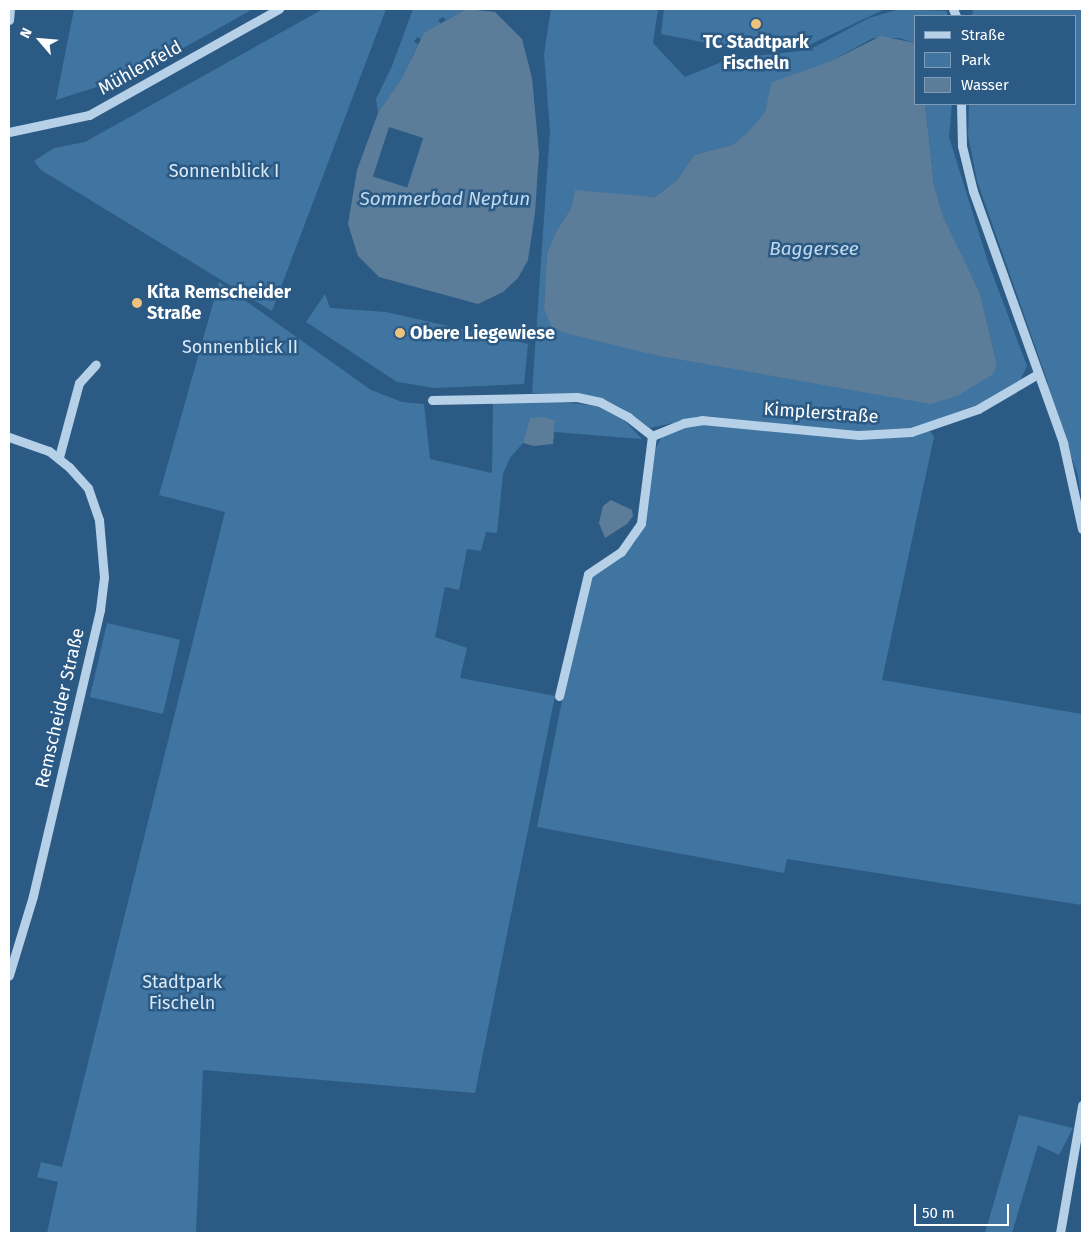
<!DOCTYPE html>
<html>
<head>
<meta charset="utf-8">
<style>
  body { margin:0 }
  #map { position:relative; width:1091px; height:1242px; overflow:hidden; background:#2b5a85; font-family:"Fira Sans",sans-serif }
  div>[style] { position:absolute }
  .green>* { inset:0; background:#4074a1; transform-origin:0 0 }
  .water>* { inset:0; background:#5c7d99 }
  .pier>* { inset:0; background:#2b5a85; transform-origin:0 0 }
  .minor>* { height:9px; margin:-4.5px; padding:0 4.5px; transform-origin:4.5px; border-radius:4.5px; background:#b6d0e7 }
  .dots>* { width:14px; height:14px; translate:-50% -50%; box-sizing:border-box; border:2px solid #2b5a85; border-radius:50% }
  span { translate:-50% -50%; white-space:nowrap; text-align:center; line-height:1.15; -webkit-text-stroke:5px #2b5a85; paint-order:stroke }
  .poi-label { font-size:18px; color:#fff; font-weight:700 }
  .left { translate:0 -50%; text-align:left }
  .street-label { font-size:18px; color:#fff }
  .park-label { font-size:18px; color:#d9e9f6 }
  .water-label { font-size:19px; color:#c2daee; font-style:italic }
  .frame { position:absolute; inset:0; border:10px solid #fff; pointer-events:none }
  .legend { position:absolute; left:914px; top:15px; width:162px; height:90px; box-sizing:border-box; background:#2b5a85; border:1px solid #809cb6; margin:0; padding:6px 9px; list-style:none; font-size:15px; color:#fff }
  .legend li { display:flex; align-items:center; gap:10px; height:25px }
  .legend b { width:25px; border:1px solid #809cb6 }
  .north { position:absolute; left:15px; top:15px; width:50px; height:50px; -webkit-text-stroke:4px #2b5a85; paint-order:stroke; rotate:297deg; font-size:14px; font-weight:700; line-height:20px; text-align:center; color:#fff }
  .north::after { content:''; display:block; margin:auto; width:18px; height:22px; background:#fff; clip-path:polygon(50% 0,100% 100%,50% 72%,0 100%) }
  .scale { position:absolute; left:914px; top:1204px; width:95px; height:22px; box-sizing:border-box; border:2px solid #fff; border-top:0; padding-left:6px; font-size:15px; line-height:18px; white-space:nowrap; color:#fff; -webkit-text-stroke:4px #2b5a85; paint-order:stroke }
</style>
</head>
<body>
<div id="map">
  <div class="green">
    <i style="clip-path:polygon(74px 9px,253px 9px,137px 74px,56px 100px)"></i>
    <i style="clip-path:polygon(323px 9px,386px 9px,272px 311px,41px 170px,34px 161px,54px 148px,85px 142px)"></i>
    <i style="clip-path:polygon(413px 9px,466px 9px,446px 20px,443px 17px,438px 20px,441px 24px,421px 39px,417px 37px,414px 42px,418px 44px,400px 81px,378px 113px,376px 99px,392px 66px)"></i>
    <i style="clip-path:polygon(551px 9px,658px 9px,653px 43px,685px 77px,729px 59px,809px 50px,869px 18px,900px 9px,946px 11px,948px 16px,915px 16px,915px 43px,899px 38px,873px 38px,831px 61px,773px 82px,765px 112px,747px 133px,732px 145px,694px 155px,677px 180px,655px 197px,575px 191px,571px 208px,556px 232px,547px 253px,544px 308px,632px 348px,659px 356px,843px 388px,997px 365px,980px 293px,943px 216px,934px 185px,925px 104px,952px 104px,949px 137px,988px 262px,1027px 366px,1019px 383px,977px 405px,910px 429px,891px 431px,844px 431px,706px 416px,650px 428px,622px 408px,600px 398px,577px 394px,532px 393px,550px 131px,544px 54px)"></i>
    <i style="clip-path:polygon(664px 9px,885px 9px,805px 47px,743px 50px,661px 34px)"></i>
    <i style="clip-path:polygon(973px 9px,1082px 9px,1082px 502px,1077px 472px,1044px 385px,1048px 383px,977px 181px,968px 135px,969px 104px,1075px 104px,1075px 16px,972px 16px)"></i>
    <i style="clip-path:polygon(219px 282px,371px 390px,402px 402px,424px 404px,430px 459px,492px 473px,493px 402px,553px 401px,598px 406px,618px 414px,642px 439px,554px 432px,555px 420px,530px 419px,523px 443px,510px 458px,503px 474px,497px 533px,486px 532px,481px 551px,467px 549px,459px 590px,445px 587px,435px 637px,467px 648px,460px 678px,555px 696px,475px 1093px,203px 1070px,196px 1233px,47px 1233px,58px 1182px,37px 1177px,41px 1162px,62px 1167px,225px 512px,159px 495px)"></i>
    <i style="clip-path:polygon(325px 294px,330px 308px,386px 312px,528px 344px,524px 384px,435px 388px,397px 382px,306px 322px)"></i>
    <i style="clip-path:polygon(706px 423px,843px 438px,906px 437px,930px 431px,934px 437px,882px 680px,1082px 714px,1082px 905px,787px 859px,784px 873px,537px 827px,577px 625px,591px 576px,623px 554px,635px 542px,644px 523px,656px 448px,662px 436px,686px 426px)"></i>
    <i style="left:107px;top:623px;width:75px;height:76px;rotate:13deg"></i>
    <i style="clip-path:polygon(1019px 1115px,1073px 1128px,1059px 1155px,1038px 1145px,1012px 1233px,985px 1233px)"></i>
  </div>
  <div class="water">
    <i style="clip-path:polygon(466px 9px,495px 12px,522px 39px,532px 78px,539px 153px,535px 213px,528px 260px,518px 278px,503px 292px,478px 304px,379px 277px,358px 256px,348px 224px,357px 170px,378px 113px,400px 81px,424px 33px)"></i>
    <i style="clip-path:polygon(881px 36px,915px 43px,915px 104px,925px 104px,934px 185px,943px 216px,980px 293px,997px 365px,992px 375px,957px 396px,931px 404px,659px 356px,565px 333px,551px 326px,544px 308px,547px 253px,556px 232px,571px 208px,575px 190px,655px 197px,677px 180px,694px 155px,732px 145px,747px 133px,765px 112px,772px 82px,831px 61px)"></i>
    <i style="clip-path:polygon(542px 417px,555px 420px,553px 444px,534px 446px,523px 443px,530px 418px)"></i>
    <i style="clip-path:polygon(611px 500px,632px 510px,633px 516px,627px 524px,605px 538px,599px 523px,603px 506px)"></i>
  </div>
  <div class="pier">
    <i style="left:389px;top:127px;width:36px;height:52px;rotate:18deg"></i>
  </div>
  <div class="minor">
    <i style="left:953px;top:9px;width:8px;rotate:67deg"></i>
    <i style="left:9px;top:20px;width:11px;rotate:-85deg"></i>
    <i style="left:961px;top:104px;width:42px;rotate:88.6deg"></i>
    <i style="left:962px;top:146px;width:46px;rotate:76.3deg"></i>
    <i style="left:973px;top:191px;width:268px;rotate:70.3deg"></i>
    <i style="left:1063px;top:443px;width:88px;rotate:77.5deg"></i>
    <i style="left:9px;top:132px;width:82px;rotate:-12deg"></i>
    <i style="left:89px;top:115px;width:218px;rotate:-29.2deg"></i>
    <i style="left:432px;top:400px;width:145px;rotate:-1.2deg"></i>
    <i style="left:577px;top:397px;width:24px;rotate:12deg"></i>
    <i style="left:600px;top:402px;width:32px;rotate:28deg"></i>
    <i style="left:628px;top:417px;width:31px;rotate:38deg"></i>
    <i style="left:9px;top:437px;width:42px;rotate:19.3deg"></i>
    <i style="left:49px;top:451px;width:26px;rotate:39deg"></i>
    <i style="left:69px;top:467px;width:28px;rotate:48deg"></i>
    <i style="left:88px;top:488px;width:34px;rotate:71deg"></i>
    <i style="left:99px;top:520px;width:57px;rotate:85deg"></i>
    <i style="left:104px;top:577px;width:33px;rotate:97deg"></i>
    <i style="left:100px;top:610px;width:294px;rotate:103.2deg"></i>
    <i style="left:33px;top:896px;width:83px;rotate:106.9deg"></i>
    <i style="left:59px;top:457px;width:77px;rotate:-74.9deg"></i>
    <i style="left:79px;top:383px;width:25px;rotate:-48deg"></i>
    <i style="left:559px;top:696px;width:125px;rotate:-76.6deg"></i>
    <i style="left:588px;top:574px;width:40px;rotate:-34deg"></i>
    <i style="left:621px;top:552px;width:35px;rotate:-55deg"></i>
    <i style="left:641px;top:523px;width:88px;rotate:-82.8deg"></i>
    <i style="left:652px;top:436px;width:35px;rotate:-22deg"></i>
    <i style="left:684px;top:423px;width:18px;rotate:-9deg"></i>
    <i style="left:702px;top:420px;width:158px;rotate:5.5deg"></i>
    <i style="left:859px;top:435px;width:52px;rotate:-3.3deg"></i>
    <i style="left:911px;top:432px;width:71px;rotate:-18.9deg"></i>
    <i style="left:978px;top:409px;width:69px;rotate:-30.3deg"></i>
    <i style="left:1060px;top:1233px;width:130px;rotate:-80.2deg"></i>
  </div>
  <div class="dots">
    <i style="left:756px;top:24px;background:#edc37e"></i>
    <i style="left:137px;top:303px;background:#edc37e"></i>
    <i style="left:400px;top:333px;background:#edc37e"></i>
  </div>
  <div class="poi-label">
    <span style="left:756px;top:53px">TC Stadtpark<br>Fischeln</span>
    <span class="left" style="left:147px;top:303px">Kita Remscheider<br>Straße</span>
    <span class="left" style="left:410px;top:333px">Obere Liegewiese</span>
  </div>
  <div class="street-label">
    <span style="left:140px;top:68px;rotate:-29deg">Mühlenfeld</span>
    <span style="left:821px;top:413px;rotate:4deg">Kimplerstraße</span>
    <span style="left:60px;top:708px;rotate:-77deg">Remscheider Straße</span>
  </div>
  <div class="park-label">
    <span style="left:224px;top:171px">Sonnenblick I</span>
    <span style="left:240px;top:347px">Sonnenblick II</span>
    <span style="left:182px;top:993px">Stadtpark<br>Fischeln</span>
  </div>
  <div class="water-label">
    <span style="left:445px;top:199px">Sommerbad Neptun</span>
    <span style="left:814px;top:249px">Baggersee</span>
  </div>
  <div class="frame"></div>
  <ul class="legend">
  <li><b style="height:6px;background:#b6d0e7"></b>Straße</li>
  <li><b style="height:14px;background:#4074a1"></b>Park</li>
  <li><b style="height:14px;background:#5c7d99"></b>Wasser</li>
  </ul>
  <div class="north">N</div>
  <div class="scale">50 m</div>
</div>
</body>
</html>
